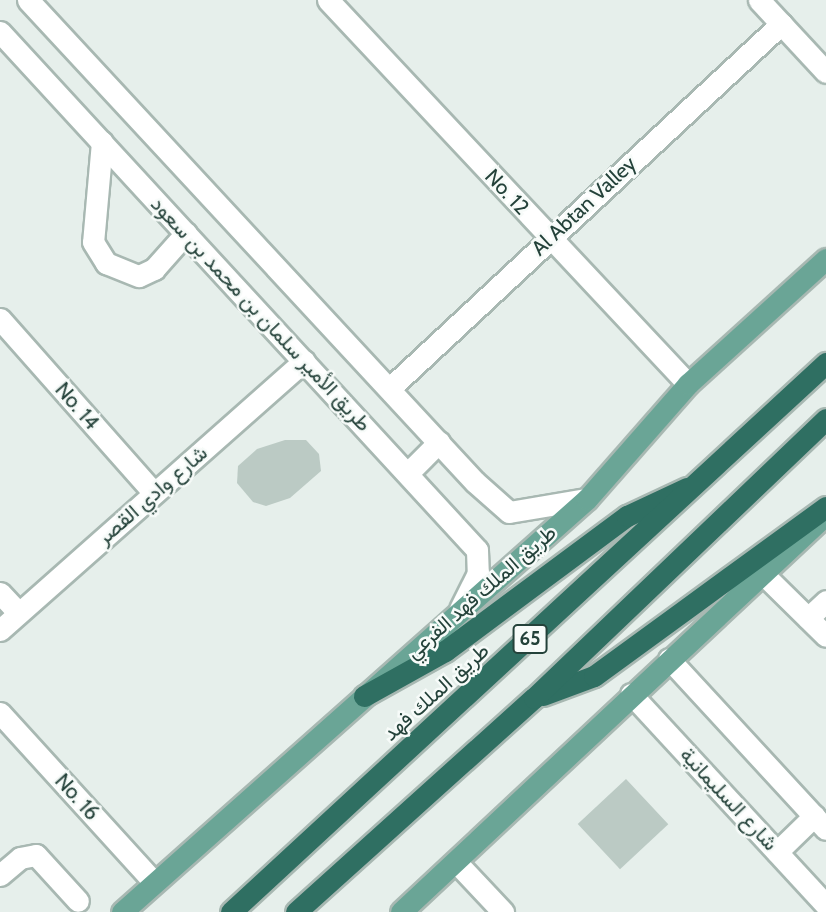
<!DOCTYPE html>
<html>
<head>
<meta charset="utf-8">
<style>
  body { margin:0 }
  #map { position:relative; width:826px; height:912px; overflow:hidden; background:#e6efeb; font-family:Cabin,Vazirmatn,sans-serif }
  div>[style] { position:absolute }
  .building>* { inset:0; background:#bbcac4; transform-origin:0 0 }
  .roads { filter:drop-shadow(2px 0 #a8b8b2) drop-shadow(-2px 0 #a8b8b2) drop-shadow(0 2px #a8b8b2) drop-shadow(0 -2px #a8b8b2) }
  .minor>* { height:21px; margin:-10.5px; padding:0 10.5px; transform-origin:10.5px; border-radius:10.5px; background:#fff }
  .major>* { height:21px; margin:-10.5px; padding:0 10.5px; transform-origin:10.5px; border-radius:10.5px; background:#6aa596 }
  .highway>* { height:21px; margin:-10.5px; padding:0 10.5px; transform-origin:10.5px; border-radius:10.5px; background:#2f6f62 }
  span { translate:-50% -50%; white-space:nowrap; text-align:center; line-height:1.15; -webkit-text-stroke:5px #f7fbf9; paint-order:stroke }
  .shield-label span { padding:2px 5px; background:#f7fbf9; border:2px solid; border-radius:5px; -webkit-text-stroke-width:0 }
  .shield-label { font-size:19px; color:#24423a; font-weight:700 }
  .street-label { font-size:21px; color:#24423a }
</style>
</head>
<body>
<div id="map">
  <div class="building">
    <i style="clip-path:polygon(285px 440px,306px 440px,319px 454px,321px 471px,290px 498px,266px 506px,253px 502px,237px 483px,238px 466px,257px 449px)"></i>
    <i style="left:626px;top:779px;width:62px;height:66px;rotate:47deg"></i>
  </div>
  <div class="roads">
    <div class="minor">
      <i style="left:28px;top:0;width:657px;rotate:47.16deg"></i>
      <i style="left:475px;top:482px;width:45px;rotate:41.4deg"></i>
      <i style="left:509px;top:512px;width:79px;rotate:-9.5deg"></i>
      <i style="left:328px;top:0;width:526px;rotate:46.85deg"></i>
      <i style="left:759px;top:0;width:98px;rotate:47.1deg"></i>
      <i style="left:0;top:32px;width:704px;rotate:47.36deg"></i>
      <i style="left:477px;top:550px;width:23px;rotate:88deg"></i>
      <i style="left:478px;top:573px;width:40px;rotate:116.6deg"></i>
      <i style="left:102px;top:142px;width:100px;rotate:95.1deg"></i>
      <i style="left:93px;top:242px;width:25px;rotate:58deg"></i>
      <i style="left:106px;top:263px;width:35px;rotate:22deg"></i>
      <i style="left:139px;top:276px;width:17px;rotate:-25deg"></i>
      <i style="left:154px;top:269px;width:48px;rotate:-48.4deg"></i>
      <i style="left:0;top:319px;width:232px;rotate:48.5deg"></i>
      <i style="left:389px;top:389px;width:536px;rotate:-42.96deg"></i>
      <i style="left:408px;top:473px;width:44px;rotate:-45deg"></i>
      <i style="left:763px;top:574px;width:88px;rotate:44.5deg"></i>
      <i style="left:0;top:593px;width:26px;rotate:47deg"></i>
      <i style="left:808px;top:618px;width:25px;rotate:-43deg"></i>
      <i style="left:0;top:630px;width:406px;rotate:-41.5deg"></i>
      <i style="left:669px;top:659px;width:231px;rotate:47.3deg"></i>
      <i style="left:631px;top:694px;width:287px;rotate:47.3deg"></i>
      <i style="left:0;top:713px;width:227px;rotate:47.7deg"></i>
      <i style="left:777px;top:852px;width:52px;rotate:-44.2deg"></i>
      <i style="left:456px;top:862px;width:69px;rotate:46.8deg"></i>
      <i style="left:0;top:875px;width:26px;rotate:-40deg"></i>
      <i style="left:20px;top:858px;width:16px;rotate:-11deg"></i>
      <i style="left:36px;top:855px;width:62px;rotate:47.6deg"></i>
    </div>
    <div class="major">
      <i style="left:122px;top:912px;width:622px;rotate:-41.61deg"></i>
      <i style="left:587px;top:499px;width:153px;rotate:-48.7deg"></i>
      <i style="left:688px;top:384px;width:186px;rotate:-42.2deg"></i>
      <i style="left:401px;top:912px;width:575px;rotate:-43.1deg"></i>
    </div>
    <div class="highway">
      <i style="left:543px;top:695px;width:54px;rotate:-20.4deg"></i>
      <i style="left:594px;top:676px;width:287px;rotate:-36.1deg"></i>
      <i style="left:364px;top:696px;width:93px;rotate:-29.1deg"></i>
      <i style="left:445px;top:651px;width:227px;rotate:-36.6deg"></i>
      <i style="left:627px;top:516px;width:66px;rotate:-25deg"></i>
      <i style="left:231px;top:912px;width:810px;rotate:-42.7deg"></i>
      <i style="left:296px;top:912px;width:320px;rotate:-42deg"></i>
      <i style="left:534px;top:698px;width:404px;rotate:-43.7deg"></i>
    </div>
  </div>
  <div class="shield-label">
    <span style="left:530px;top:639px">65</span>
  </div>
  <div class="street-label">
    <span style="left:507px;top:192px;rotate:47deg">No. 12</span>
    <span style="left:584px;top:206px;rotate:-43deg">Al Abtan Valley</span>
    <span style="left:261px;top:314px;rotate:47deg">طريق الأمير سلمان بن محمد بن سعود</span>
    <span style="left:77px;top:406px;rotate:49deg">No. 14</span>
    <span style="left:152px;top:495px;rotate:-41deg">شارع وادي القصر</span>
    <span style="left:481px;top:592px;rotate:-41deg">طريق الملك فهد الفرعي</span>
    <span style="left:436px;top:692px;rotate:-42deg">طريق الملك فهد</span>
    <span style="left:77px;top:797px;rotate:48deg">No. 16</span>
    <span style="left:729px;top:799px;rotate:47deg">شارع السليمانية</span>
  </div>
</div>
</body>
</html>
